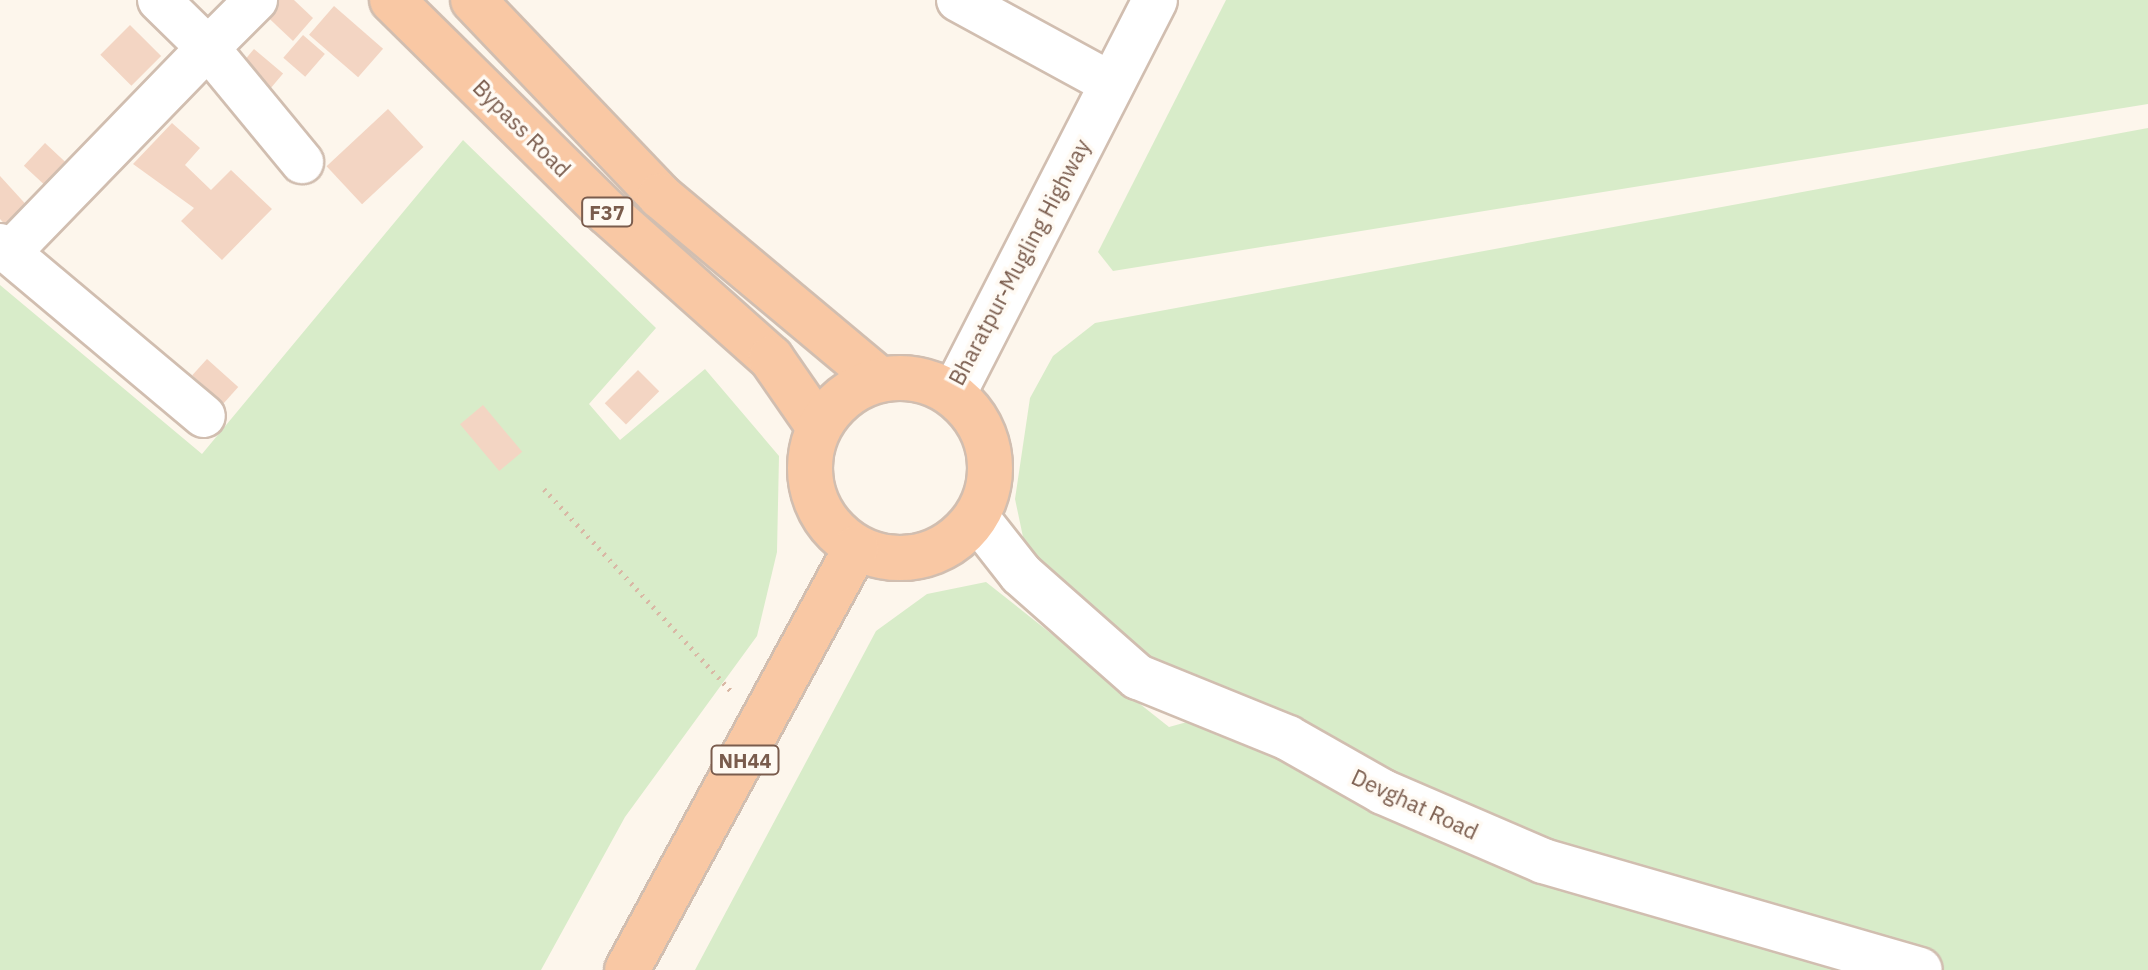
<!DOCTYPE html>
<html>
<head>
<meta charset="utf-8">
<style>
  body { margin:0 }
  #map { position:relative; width:2148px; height:970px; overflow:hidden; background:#fdf6ec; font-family:"IBM Plex Sans",sans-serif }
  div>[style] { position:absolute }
  .green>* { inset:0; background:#d8ecc9 }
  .building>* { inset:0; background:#f3d5c3; transform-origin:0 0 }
  .path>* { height:5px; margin-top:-2.5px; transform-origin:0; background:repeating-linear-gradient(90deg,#d9b8a5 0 2px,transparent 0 8px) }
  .roads { filter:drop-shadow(2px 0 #d1beb0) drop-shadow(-2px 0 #d1beb0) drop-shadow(0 2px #d1beb0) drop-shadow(0 -2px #d1beb0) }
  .minor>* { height:42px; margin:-21px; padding:0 21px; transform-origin:21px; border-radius:21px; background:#fff }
  .tertiary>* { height:44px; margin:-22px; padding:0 22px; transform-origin:22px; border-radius:22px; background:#fff }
  .secondary>* { height:44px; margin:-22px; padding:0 22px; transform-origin:22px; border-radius:22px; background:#fff }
  .trunk>* { height:44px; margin:-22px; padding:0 22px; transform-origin:22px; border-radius:22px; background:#f9c8a4 }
  .trunk>.ring { margin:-22px; padding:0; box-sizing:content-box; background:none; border:44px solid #f9c8a4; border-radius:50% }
  span { translate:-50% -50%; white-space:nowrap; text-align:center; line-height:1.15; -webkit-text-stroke:7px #fffaf3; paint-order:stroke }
  .shield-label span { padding:2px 6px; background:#fffaf3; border:2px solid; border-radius:6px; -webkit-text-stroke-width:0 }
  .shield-label { font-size:20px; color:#7a5c4d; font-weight:700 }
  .street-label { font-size:22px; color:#7a5c4d }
</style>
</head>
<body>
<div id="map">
  <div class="green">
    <i style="clip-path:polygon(1226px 0,2148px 0,2148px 104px,1113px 271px,1098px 252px)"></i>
    <i style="clip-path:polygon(2148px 128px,2148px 970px,695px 970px,876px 631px,927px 594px,986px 582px,1169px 727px,1245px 706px,1126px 643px,1026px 551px,1015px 499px,1030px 398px,1053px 356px,1095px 323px)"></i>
    <i style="clip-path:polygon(463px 140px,656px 328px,589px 404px,620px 440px,705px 369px,779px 456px,777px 552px,757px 636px,625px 817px,541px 970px,0 970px,0 285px,202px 454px)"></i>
  </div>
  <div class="building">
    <i style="clip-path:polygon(266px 0,294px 0,313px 18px,293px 41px,258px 8px)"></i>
    <i style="left:334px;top:6px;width:65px;height:38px;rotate:41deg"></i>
    <i style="left:130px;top:25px;width:44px;height:42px;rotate:45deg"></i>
    <i style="left:303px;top:35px;width:29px;height:30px;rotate:41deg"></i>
    <i style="left:254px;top:49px;width:38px;height:23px;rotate:40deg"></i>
    <i style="left:388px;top:109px;width:52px;height:84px;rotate:47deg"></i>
    <i style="clip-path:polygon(172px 123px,200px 148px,185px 165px,211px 190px,231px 170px,272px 209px,222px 260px,181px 221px,194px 208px,133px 164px)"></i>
    <i style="left:45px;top:143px;width:34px;height:31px;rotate:43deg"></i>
    <i style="clip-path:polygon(0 176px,31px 210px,10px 230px,0 219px)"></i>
    <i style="left:207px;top:359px;width:42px;height:22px;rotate:42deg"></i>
    <i style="left:638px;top:370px;width:30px;height:47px;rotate:45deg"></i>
    <i style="left:483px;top:405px;width:61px;height:30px;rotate:50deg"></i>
  </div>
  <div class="path">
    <i style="left:544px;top:489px;width:278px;rotate:47.2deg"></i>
  </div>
  <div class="roads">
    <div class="minor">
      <i style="left:159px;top:0;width:69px;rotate:44.4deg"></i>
      <i style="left:208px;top:48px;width:68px;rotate:-45deg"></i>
      <i style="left:958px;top:0;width:175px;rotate:28.6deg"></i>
      <i style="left:0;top:245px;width:266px;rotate:40deg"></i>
      <i style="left:9px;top:253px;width:286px;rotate:-45.9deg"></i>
      <i style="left:208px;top:48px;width:148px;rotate:50.5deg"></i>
    </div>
    <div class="tertiary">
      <i style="left:977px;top:518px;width:71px;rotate:51.8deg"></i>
      <i style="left:1021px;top:574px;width:156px;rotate:41.4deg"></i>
      <i style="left:1138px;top:677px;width:162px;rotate:22.1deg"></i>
      <i style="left:1288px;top:738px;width:109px;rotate:29.6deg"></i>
      <i style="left:1383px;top:792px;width:174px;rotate:23.3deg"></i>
      <i style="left:1543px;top:861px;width:392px;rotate:16.1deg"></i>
    </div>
    <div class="secondary">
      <i style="left:954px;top:393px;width:441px;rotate:-62.9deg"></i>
    </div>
    <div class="trunk">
      <i style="left:392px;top:0;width:302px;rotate:44.6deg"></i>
      <i style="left:607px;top:212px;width:220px;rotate:41.7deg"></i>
      <i style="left:771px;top:358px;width:83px;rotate:55.3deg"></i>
      <i style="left:473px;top:0;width:271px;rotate:46.3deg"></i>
      <i style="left:660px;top:196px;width:285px;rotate:39.9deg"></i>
      <i class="ring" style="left:810px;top:378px;width:136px;height:136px"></i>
      <i style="left:627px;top:970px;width:480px;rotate:-61.5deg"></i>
    </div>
  </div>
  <div class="shield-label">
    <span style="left:607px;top:212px">F37</span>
    <span style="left:745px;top:760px">NH44</span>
  </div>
  <div class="street-label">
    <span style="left:522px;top:128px;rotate:45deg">Bypass Road</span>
    <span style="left:1019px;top:262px;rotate:-62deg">Bharatpur-Mugling Highway</span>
    <span style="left:1415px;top:804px;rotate:25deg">Devghat Road</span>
  </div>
</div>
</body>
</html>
